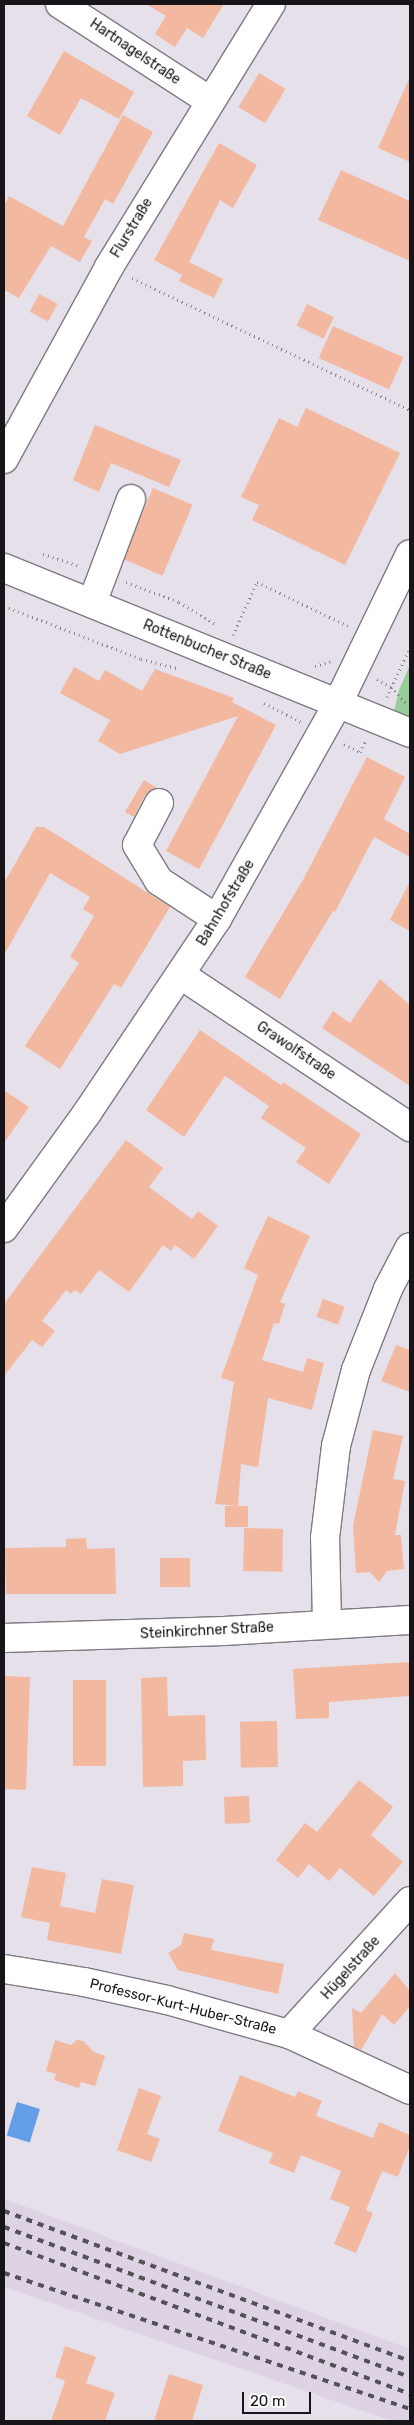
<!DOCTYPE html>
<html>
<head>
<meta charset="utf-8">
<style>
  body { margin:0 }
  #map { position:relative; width:414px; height:2425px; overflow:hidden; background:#e6e0eb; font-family:Rubik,sans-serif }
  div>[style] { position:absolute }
  .built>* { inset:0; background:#ddd3e5 }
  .green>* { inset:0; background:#96cd98 }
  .water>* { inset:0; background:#649de8; transform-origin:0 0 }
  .building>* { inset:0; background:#f3b8a0; transform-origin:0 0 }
  .path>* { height:3px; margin-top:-1.5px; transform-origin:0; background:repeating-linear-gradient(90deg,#87838b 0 1px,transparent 0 5px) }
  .roads { filter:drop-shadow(1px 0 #7f7983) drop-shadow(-1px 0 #7f7983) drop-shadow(0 1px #7f7983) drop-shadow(0 -1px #7f7983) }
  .minor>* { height:28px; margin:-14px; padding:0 14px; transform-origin:14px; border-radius:14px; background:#fff }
  .rail>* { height:4px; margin-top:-2px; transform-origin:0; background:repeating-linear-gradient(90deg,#545157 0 6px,transparent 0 12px) }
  span { translate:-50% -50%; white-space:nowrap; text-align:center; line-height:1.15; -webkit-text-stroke:4px #fff; paint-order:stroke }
  .street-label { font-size:14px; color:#171519 }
  .frame { position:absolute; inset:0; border:5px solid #171519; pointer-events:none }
  .scale { position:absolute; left:242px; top:2392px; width:69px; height:22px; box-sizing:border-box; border:2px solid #171519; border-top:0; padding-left:6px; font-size:15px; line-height:18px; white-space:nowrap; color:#171519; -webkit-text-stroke:4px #fff; paint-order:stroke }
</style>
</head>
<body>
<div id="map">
  <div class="built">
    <i style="clip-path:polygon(4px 2199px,410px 2349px,410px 2421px,392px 2421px,4px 2287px)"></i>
  </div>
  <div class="green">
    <i style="clip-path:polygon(410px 665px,410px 727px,392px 720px,399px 690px)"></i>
  </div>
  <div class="water">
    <i style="left:17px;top:2102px;width:24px;height:35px;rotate:17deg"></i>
  </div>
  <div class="building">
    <i style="clip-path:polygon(146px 4px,224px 4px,203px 38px,187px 28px,175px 47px,155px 34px,166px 16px)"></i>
    <i style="clip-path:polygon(64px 51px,134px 92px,119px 119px,81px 98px,60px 135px,27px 116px)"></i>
    <i style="left:259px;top:73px;width:31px;height:40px;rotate:31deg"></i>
    <i style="clip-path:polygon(410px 77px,410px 162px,378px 148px)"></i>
    <i style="clip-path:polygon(123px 115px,153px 132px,113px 204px,105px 199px,84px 237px,92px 241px,80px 262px,51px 246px,19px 298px,4px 290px,4px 206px,9px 196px,63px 226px)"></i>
    <i style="clip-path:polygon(219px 143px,257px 165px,233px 208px,220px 200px,189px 262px,223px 279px,214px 298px,179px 281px,182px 275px,154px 260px)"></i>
    <i style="clip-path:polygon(341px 170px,410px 201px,410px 261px,318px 220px)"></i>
    <i style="left:39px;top:294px;width:21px;height:20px;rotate:28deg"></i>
    <i style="left:307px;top:304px;width:30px;height:24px;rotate:26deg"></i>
    <i style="left:333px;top:326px;width:77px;height:35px;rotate:24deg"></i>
    <i style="clip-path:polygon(306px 408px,400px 453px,345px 565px,252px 520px,259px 505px,241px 497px,279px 418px,297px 427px)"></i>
    <i style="clip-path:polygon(95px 425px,181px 460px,169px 487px,111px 463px,99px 492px,73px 480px)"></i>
    <i style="left:153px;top:488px;width:43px;height:77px;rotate:23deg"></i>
    <i style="clip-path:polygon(74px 667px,99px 681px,105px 670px,142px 691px,155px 669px,234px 698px,232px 702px,276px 725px,199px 869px,166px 851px,238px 716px,120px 754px,98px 741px,110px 720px,60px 693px)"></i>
    <i style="clip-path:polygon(367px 757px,405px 777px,384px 819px,410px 834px,410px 857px,374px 837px,335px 912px,333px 911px,280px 999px,245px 977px,304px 878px)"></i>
    <i style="clip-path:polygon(144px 780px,157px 788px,145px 795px,134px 817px,125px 812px)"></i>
    <i style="clip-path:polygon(36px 827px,44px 827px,62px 838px,170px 907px,121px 988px,114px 984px,60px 1069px,25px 1046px,79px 963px,70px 957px,94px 916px,83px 909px,90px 897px,50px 873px,4px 955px,4px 883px)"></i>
    <i style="clip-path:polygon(410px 881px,410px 931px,390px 920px)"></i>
    <i style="clip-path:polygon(380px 979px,410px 1005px,410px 1086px,322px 1028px,333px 1011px,350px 1023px)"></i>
    <i style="clip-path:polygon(200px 1030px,281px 1085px,283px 1082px,361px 1134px,329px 1184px,296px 1162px,306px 1148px,261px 1118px,269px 1106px,225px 1076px,184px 1137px,146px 1110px)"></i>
    <i style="clip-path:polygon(4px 1090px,29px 1107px,4px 1143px)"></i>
    <i style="clip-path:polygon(126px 1140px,163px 1168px,149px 1187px,192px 1219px,198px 1211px,218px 1226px,194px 1259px,175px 1245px,171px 1251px,163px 1245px,129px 1292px,99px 1270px,81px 1294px,75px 1290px,71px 1294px,66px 1290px,42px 1321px,55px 1331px,42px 1347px,32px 1340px,4px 1376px,4px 1304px)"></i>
    <i style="clip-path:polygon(268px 1216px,310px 1236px,280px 1302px,285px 1304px,279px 1324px,274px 1323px,262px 1360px,303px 1372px,307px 1358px,324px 1363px,312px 1410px,268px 1398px,258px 1467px,241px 1464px,238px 1506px,215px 1504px,234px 1382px,221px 1378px,258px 1275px,244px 1268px)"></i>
    <i style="left:323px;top:1299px;width:23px;height:19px;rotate:20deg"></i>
    <i style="clip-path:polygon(396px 1345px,410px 1350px,410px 1392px,381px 1381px)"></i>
    <i style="clip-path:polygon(373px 1430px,403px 1436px,393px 1479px,405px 1481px,395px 1535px,401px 1535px,404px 1569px,387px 1571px,379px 1582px,370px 1572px,356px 1573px,353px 1526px)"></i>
    <i style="left:225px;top:1506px;width:23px;height:21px"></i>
    <i style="left:244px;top:1528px;width:39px;height:43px;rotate:1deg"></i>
    <i style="clip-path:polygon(86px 1538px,87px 1549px,115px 1548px,116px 1594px,6px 1594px,5px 1548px,66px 1547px,66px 1539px)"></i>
    <i style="left:190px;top:1558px;width:29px;height:30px;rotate:90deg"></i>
    <i style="clip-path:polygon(410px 1662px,410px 1696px,329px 1702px,329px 1718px,296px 1719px,293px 1669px)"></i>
    <i style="left:4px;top:1676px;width:26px;height:113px;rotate:2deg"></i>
    <i style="clip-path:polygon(167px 1677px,168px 1716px,205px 1715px,206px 1760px,183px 1761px,183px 1786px,143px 1787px,141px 1678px)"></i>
    <i style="left:73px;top:1680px;width:33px;height:86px"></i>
    <i style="left:277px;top:1721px;width:46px;height:37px;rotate:89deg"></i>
    <i style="clip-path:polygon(359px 1780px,393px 1807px,371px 1835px,403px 1862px,374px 1896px,340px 1868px,329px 1881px,309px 1864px,298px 1878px,276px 1860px,305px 1823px,317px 1832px)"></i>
    <i style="left:249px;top:1796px;width:27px;height:25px;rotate:88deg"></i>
    <i style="clip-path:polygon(32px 1867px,66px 1873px,60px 1906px,95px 1913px,102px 1879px,134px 1885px,121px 1954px,47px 1940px,50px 1923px,21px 1917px)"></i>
    <i style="clip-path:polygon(184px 1933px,214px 1939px,211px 1950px,284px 1964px,278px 1994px,178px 1970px,168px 1953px,181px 1945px)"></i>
    <i style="clip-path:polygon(395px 1973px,410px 1991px,410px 2006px,394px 2025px,382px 2014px,361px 2050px,354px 2047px,352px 2008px,361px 2013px)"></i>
    <i style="clip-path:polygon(55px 2040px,71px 2045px,77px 2040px,83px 2041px,94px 2052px,105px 2056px,95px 2086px,81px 2082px,79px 2088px,54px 2080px,56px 2074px,46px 2071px)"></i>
    <i style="clip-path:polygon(240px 2075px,295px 2097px,298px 2091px,322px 2101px,316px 2116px,373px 2138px,379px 2122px,410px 2135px,410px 2146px,398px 2177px,382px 2171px,366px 2210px,373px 2213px,356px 2253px,334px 2244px,350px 2207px,330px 2199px,341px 2171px,301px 2155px,294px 2173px,269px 2163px,273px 2153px,218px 2131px)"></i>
    <i style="clip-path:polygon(139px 2088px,161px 2096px,147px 2134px,160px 2139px,151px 2162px,117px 2150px)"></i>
    <i style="clip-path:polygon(65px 2346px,96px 2357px,86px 2383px,115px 2393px,105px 2421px,51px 2421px,65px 2381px,55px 2377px)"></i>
    <i style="clip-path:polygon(169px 2374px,203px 2385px,192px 2421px,154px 2421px)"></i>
  </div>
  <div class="path">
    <i style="left:132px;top:278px;width:308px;rotate:25.4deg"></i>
    <i style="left:43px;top:554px;width:39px;rotate:18deg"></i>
    <i style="left:126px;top:582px;width:57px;rotate:20.7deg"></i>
    <i style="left:179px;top:602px;width:44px;rotate:31.2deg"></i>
    <i style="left:4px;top:606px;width:147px;rotate:21.1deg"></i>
    <i style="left:141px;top:659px;width:37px;rotate:14deg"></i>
    <i style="left:233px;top:635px;width:58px;rotate:-65.6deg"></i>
    <i style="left:257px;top:582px;width:101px;rotate:25.8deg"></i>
    <i style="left:315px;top:666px;width:18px;rotate:-16deg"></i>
    <i style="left:377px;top:679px;width:16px;rotate:30deg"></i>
    <i style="left:391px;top:687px;width:22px;rotate:47deg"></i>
    <i style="left:387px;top:697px;width:55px;rotate:-65.3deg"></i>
    <i style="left:264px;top:703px;width:42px;rotate:27.2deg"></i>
    <i style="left:344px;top:744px;width:18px;rotate:27deg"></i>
    <i style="left:360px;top:752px;width:13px;rotate:-63deg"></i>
  </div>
  <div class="roads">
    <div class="minor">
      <i style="left:60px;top:4px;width:179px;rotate:32.9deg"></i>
      <i style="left:4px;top:459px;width:219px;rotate:-61.3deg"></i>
      <i style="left:109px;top:267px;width:309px;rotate:-58.4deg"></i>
      <i style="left:4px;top:568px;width:438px;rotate:22.1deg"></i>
      <i style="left:92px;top:603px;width:111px;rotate:-69.4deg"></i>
      <i style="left:159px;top:803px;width:47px;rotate:117.6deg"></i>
      <i style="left:137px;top:845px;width:42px;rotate:58.6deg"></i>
      <i style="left:159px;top:881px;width:69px;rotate:33.2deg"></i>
      <i style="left:181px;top:975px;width:275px;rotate:33.6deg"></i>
      <i style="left:4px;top:1228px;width:142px;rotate:-54.2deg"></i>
      <i style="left:87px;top:1113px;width:234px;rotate:-56.2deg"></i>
      <i style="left:217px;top:919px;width:248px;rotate:-60.7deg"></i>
      <i style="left:338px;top:703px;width:165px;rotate:-64.2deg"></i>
      <i style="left:327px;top:1623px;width:85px;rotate:-91.3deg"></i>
      <i style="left:325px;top:1538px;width:93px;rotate:-83.2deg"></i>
      <i style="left:336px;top:1446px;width:79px;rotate:-75.3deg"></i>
      <i style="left:356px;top:1370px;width:87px;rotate:-68.4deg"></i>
      <i style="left:388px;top:1289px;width:47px;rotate:-62.4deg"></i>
      <i style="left:4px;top:1638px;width:220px;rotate:-1.8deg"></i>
      <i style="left:224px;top:1631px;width:186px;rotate:-3.4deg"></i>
      <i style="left:4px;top:1969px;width:81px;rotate:9.2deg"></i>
      <i style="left:84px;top:1982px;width:85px;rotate:12.2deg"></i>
      <i style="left:167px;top:2000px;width:127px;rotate:15.6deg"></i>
      <i style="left:289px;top:2034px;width:133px;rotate:24.8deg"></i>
      <i style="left:289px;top:2034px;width:180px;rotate:-47.7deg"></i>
    </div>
  </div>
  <div class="rail">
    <i style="left:4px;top:2211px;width:433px;rotate:20.3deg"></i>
    <i style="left:4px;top:2227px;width:433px;rotate:20.3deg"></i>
    <i style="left:4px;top:2243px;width:433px;rotate:20.4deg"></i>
    <i style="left:4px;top:2273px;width:428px;rotate:18.5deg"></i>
  </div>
  <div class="street-label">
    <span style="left:135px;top:52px;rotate:34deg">Hartnagelstraße</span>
    <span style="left:132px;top:228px;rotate:-59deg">Flurstraße</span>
    <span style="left:207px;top:650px;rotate:22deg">Rottenbucher Straße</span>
    <span style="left:226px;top:903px;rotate:-59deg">Bahnhofstraße</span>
    <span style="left:296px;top:1051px;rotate:34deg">Grawolfstraße</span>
    <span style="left:207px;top:1631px;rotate:-3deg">Steinkirchner Straße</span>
    <span style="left:351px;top:1968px;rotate:-48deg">Hügelstraße</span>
    <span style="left:183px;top:2007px;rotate:14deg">Professor-Kurt-Huber-Straße</span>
  </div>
  <div class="frame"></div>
  <div class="scale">20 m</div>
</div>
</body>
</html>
